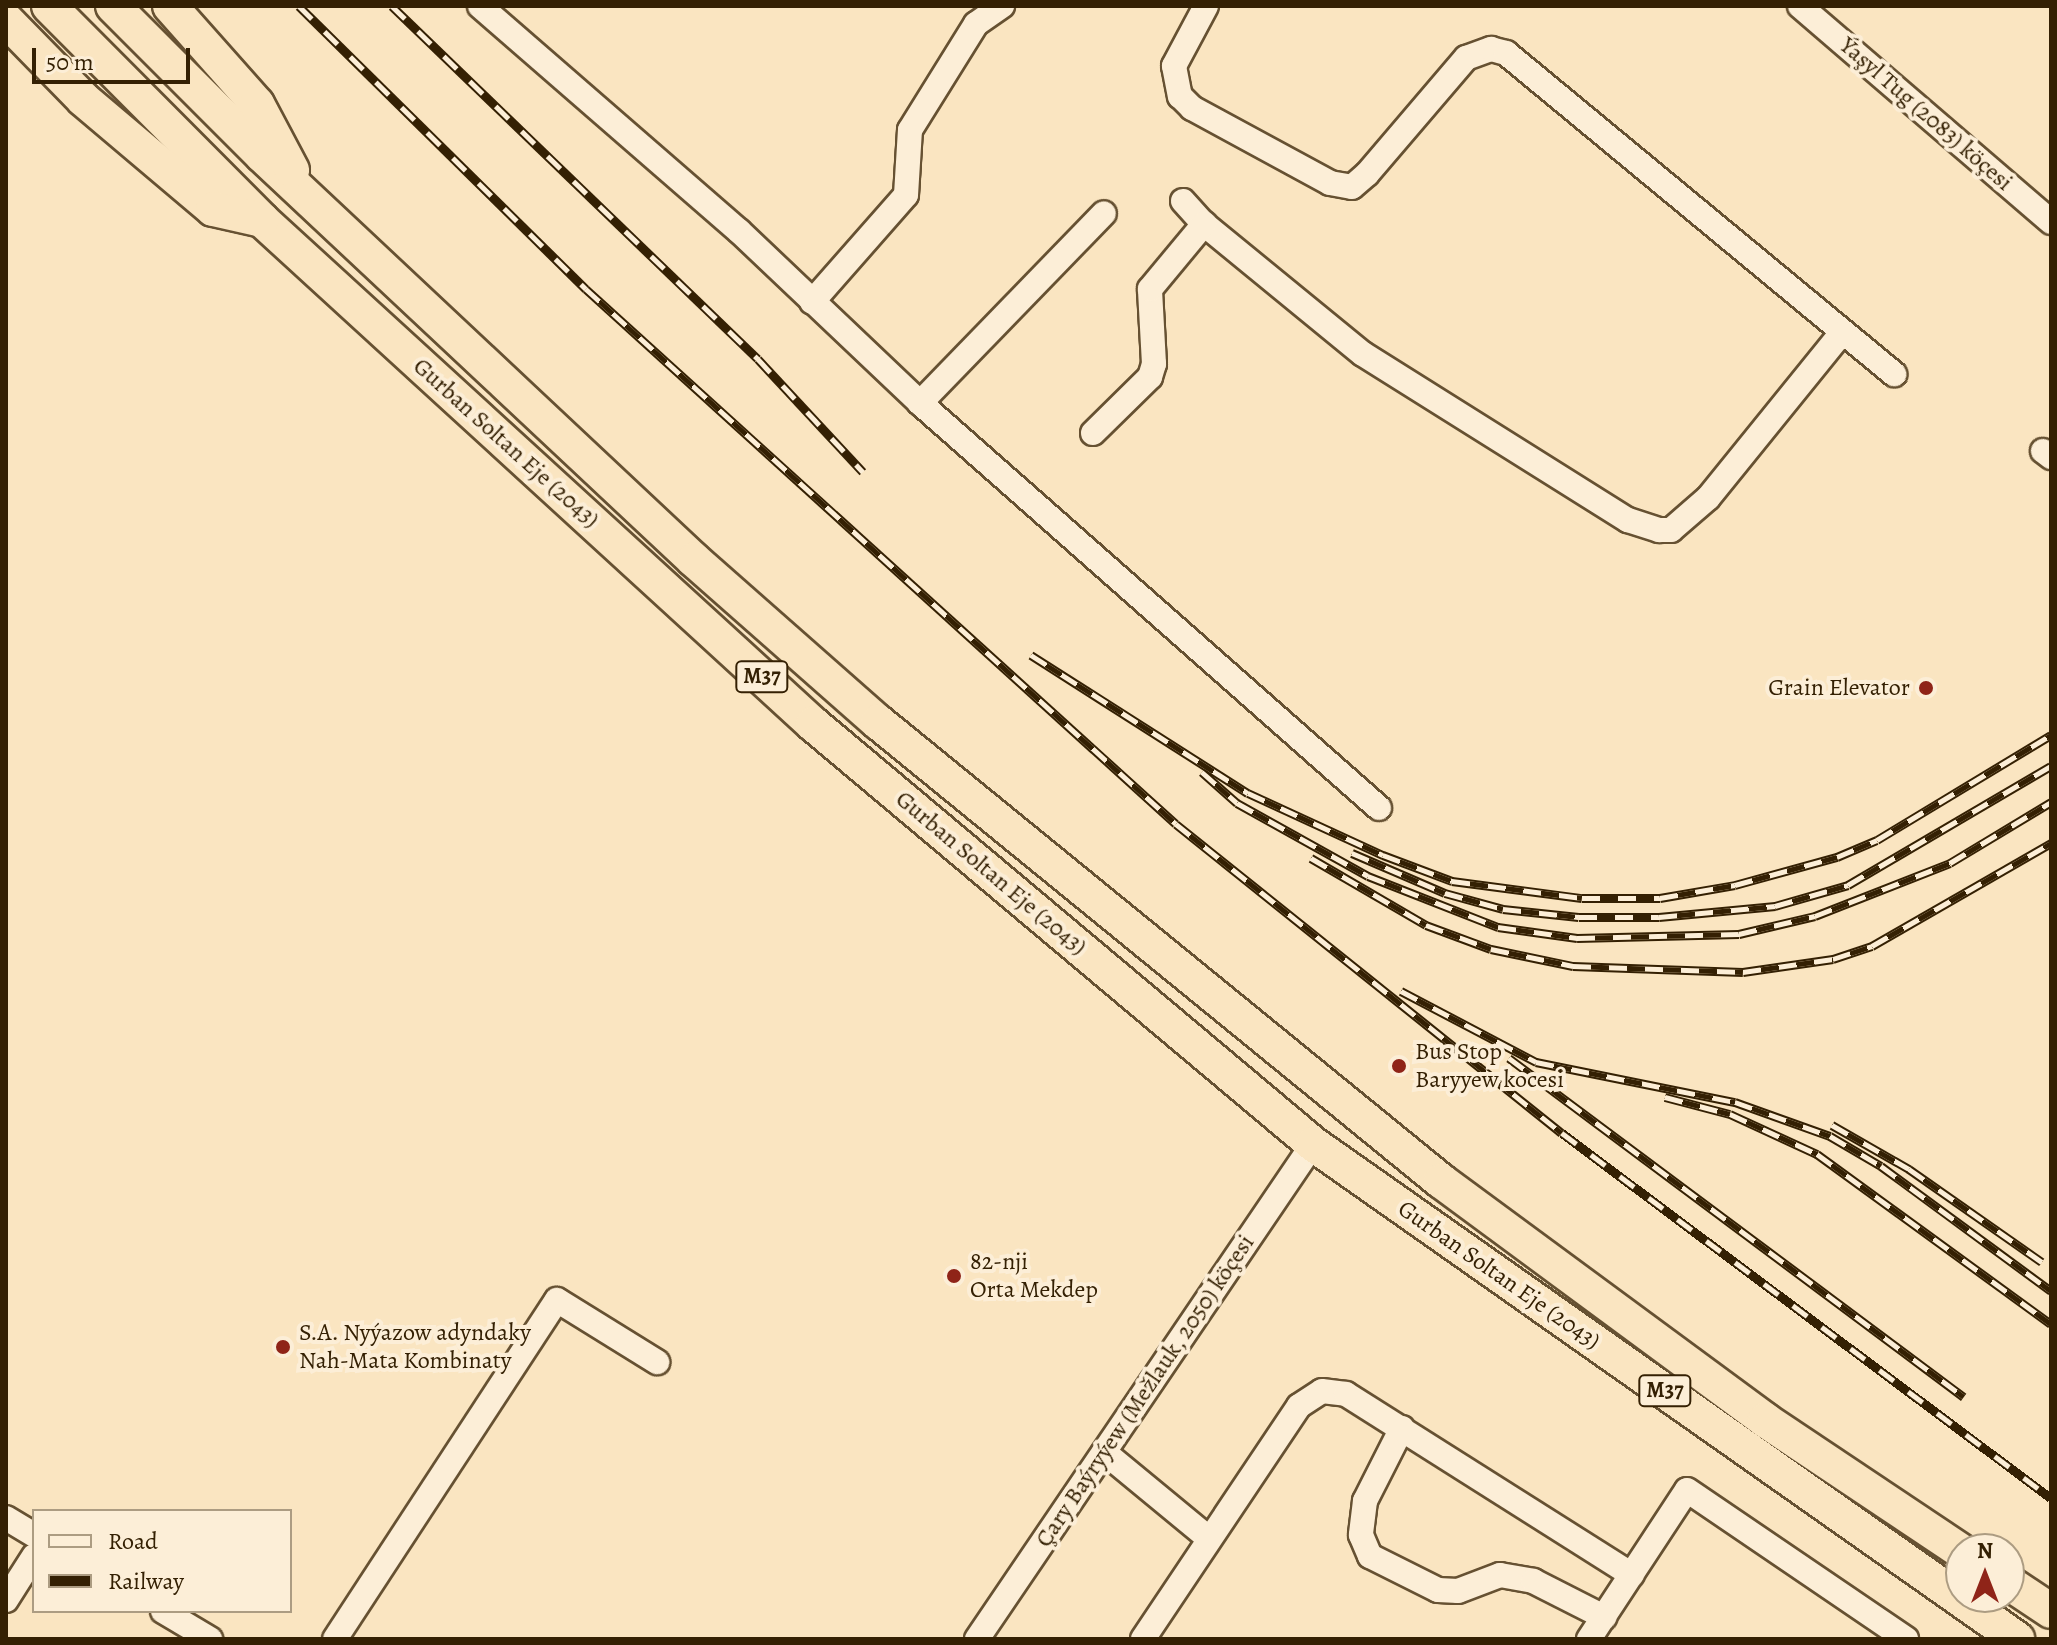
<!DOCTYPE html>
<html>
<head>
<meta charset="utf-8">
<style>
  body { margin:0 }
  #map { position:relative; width:2057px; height:1645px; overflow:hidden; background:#fae5c1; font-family:Alegreya,serif }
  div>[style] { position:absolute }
  .roads { filter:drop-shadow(2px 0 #665132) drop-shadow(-2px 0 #665132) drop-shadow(0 2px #665132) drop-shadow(0 -2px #665132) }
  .minor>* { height:24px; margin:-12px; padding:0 12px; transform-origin:12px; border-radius:12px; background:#fceed7 }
  .highway>* { height:34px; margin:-17px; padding:0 17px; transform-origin:17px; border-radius:17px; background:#fae5c1 }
  .rail>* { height:9px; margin-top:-4.5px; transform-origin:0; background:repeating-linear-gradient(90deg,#fceed7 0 18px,#342003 0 36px); box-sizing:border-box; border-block:2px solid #342003 }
  .dots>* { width:22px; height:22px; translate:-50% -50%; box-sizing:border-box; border:4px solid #fceed7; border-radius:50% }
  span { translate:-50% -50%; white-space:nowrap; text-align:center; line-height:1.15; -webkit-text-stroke:8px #fceed7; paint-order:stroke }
  .shield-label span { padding:2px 6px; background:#fceed7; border:2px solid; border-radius:6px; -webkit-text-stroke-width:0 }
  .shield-label { font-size:22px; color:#342003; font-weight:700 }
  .street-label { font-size:24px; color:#342003 }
  .poi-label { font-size:24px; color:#342003 }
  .right { translate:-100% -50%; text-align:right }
  .left { translate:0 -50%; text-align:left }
  .frame { position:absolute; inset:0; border:8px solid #342003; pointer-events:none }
  .legend { position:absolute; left:32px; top:1509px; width:260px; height:104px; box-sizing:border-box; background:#fceed7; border:2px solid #ac9c82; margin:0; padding:10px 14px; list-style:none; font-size:24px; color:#342003 }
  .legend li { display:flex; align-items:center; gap:16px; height:40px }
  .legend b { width:40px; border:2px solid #ac9c82 }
  .north { position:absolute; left:1945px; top:1533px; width:80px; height:80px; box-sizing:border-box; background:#fceed7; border:2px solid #ac9c82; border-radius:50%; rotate:0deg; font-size:22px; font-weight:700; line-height:32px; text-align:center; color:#342003 }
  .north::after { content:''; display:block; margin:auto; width:28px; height:36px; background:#8f2418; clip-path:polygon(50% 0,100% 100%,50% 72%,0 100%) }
  .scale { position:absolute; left:32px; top:48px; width:158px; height:36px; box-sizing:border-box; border:4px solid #342003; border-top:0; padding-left:10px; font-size:24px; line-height:28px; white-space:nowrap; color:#342003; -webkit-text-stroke:6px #fceed7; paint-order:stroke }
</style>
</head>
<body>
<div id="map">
  <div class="roads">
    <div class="minor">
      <i style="left:480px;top:6px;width:343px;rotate:41deg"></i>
      <i style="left:739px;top:231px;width:250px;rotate:43.5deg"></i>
      <i style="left:920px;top:403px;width:612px;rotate:41.42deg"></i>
      <i style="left:1206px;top:6px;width:68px;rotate:118.1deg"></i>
      <i style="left:1174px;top:66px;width:31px;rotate:79deg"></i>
      <i style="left:1180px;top:96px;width:17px;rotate:45deg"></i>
      <i style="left:1192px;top:108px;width:157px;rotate:28.5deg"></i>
      <i style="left:1330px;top:183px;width:22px;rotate:10deg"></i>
      <i style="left:1352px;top:187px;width:20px;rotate:-41deg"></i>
      <i style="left:1367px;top:174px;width:153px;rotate:-49.5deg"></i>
      <i style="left:1466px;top:58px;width:27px;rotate:-20deg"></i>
      <i style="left:1491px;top:49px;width:16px;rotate:15deg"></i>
      <i style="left:1506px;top:53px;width:504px;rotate:39.6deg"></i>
      <i style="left:1800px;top:6px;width:331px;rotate:40.7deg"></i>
      <i style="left:1183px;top:201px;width:31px;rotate:48deg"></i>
      <i style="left:1204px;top:224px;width:205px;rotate:39.3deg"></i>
      <i style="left:1363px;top:354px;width:313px;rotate:32.1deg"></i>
      <i style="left:1628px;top:520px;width:33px;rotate:18deg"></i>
      <i style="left:1659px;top:530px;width:12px"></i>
      <i style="left:1671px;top:530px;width:49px;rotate:-40.9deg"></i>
      <i style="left:1708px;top:498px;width:211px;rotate:-51deg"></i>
      <i style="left:812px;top:302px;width:142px;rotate:-48.7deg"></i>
      <i style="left:906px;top:195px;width:65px;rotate:-86.5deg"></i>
      <i style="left:910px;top:130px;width:125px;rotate:-58.1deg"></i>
      <i style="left:976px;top:24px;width:32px;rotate:-35deg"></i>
      <i style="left:920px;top:403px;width:264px;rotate:-45.9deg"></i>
      <i style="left:1093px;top:433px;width:80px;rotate:-44.5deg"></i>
      <i style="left:1150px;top:377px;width:14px;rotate:-73deg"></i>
      <i style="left:1154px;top:364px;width:75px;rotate:-93.1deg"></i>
      <i style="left:1150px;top:289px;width:85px;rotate:-50.3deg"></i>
      <i style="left:2043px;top:451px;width:10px;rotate:37deg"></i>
      <i style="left:1402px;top:1428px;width:82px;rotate:116.9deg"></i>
      <i style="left:1365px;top:1501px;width:34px;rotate:97deg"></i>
      <i style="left:1361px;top:1535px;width:23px;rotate:67deg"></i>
      <i style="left:1370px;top:1556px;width:76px;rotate:26.6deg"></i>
      <i style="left:1438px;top:1590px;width:20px;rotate:3deg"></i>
      <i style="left:1458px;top:1591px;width:45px;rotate:-20.9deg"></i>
      <i style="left:1500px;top:1575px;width:34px;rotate:10deg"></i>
      <i style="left:1533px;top:1581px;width:80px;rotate:26.9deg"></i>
      <i style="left:1104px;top:1452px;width:134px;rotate:39.5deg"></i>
      <i style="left:6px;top:1518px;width:33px;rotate:31deg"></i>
      <i style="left:6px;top:1600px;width:52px;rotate:-57.5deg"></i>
      <i style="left:163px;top:1611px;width:55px;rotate:30.8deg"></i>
      <i style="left:335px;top:1639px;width:405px;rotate:-56.8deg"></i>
      <i style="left:557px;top:1300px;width:118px;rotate:31.8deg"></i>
      <i style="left:977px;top:1639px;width:598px;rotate:-55.83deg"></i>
      <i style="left:1143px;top:1639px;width:280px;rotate:-56.2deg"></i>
      <i style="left:1299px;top:1406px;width:27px;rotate:-33deg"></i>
      <i style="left:1322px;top:1391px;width:24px;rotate:7deg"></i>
      <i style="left:1346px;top:1394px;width:338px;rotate:32.3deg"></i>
      <i style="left:1589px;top:1639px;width:178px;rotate:-56.7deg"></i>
      <i style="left:1687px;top:1490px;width:265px;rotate:34.2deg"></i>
    </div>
    <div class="highway">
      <i style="left:49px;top:6px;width:302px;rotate:45.1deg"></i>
      <i style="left:262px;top:220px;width:747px;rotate:42.45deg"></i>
      <i style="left:813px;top:724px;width:653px;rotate:40.03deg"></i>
      <i style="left:1313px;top:1144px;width:861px;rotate:35.11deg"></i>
      <i style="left:113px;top:6px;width:211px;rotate:45deg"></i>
      <i style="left:262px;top:155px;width:592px;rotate:43.15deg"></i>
      <i style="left:694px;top:560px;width:245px;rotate:41.4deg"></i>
      <i style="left:878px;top:722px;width:726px;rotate:39.19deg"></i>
      <i style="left:1441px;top:1181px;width:403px;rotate:36.4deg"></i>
      <i style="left:1765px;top:1420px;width:236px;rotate:33.8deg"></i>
      <i style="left:170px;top:6px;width:131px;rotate:48.4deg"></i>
      <i style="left:257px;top:104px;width:75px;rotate:62.1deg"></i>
      <i style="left:6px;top:20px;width:110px;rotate:45.7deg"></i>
      <i style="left:83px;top:99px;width:170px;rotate:40.2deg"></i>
      <i style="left:213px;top:209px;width:50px;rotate:12.7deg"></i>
      <i style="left:2009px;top:1583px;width:50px;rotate:33.7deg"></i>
    </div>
  </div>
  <div class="rail">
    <i style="left:299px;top:6px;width:403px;rotate:44.6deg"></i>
    <i style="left:586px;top:289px;width:796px;rotate:42.2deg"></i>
    <i style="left:1176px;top:824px;width:494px;rotate:38.7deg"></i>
    <i style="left:1562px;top:1133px;width:610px;rotate:36.74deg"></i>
    <i style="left:392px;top:6px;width:508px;rotate:43.96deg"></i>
    <i style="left:758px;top:359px;width:154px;rotate:47.1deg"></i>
    <i style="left:1031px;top:655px;width:257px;rotate:32.5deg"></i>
    <i style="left:1248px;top:793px;width:149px;rotate:24.7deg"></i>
    <i style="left:1383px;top:855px;width:74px;rotate:20.6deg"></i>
    <i style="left:1452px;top:881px;width:131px;rotate:7.5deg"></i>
    <i style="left:1582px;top:898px;width:78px"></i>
    <i style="left:1660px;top:898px;width:76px;rotate:-9.8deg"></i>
    <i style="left:1735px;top:885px;width:106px;rotate:-15.4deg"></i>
    <i style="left:1837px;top:857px;width:43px;rotate:-23deg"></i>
    <i style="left:1877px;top:840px;width:203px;rotate:-31.1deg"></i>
    <i style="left:1202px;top:772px;width:47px;rotate:41.5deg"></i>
    <i style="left:1237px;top:803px;width:150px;rotate:29.1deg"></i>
    <i style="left:1368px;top:876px;width:140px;rotate:21.4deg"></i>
    <i style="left:1498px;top:927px;width:80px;rotate:7.9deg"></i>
    <i style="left:1577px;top:938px;width:162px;rotate:-1.4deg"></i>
    <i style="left:1739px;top:934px;width:78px;rotate:-13.3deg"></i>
    <i style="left:1815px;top:916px;width:145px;rotate:-21.4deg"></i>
    <i style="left:1950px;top:863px;width:118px;rotate:-31.1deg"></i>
    <i style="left:1352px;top:853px;width:101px;rotate:23.3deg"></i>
    <i style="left:1445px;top:893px;width:60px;rotate:15.4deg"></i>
    <i style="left:1503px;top:909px;width:76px;rotate:6deg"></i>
    <i style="left:1579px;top:917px;width:80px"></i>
    <i style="left:1659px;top:917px;width:117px;rotate:-5.4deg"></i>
    <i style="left:1775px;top:906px;width:76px;rotate:-16deg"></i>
    <i style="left:1848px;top:885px;width:235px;rotate:-30.4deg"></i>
    <i style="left:1311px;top:858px;width:133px;rotate:30.2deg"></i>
    <i style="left:1426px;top:925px;width:69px;rotate:20.3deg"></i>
    <i style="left:1491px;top:949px;width:84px;rotate:11.7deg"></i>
    <i style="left:1573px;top:966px;width:170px;rotate:2deg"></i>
    <i style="left:1743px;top:972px;width:91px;rotate:-8.2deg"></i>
    <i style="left:1833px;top:959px;width:41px;rotate:-18.4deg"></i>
    <i style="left:1872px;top:946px;width:207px;rotate:-29.9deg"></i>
    <i style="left:1401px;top:991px;width:153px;rotate:27.7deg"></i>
    <i style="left:1536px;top:1062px;width:203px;rotate:11.4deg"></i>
    <i style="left:1735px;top:1102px;width:101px;rotate:19.7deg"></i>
    <i style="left:1830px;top:1136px;width:59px;rotate:30.5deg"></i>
    <i style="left:1881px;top:1166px;width:211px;rotate:36.3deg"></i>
    <i style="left:1509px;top:1058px;width:567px;rotate:36.69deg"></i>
    <i style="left:1665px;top:1097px;width:67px;rotate:14.7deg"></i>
    <i style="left:1730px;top:1114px;width:96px;rotate:24.7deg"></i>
    <i style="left:1817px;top:1154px;width:289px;rotate:36deg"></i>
    <i style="left:1832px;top:1125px;width:89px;rotate:29.7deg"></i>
    <i style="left:1909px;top:1169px;width:162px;rotate:35deg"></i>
  </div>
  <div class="dots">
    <i style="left:1926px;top:688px;background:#8f2418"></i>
    <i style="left:1399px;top:1066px;background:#8f2418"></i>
    <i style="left:954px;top:1276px;background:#8f2418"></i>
    <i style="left:283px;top:1347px;background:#8f2418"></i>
  </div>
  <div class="shield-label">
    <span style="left:762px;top:677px">M37</span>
    <span style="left:1665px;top:1391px">M37</span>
  </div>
  <div class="street-label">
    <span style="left:1926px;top:114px;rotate:41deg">Ýaşyl Tug (2083) köçesi</span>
    <span style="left:506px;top:443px;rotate:42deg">Gurban Soltan Eje (2043)</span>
    <span style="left:991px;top:873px;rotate:40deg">Gurban Soltan Eje (2043)</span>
    <span style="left:1499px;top:1275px;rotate:35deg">Gurban Soltan Eje (2043)</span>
    <span style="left:1145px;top:1391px;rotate:-56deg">Çary Baýryýew (Mežlauk, 2050) köçesi</span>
  </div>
  <div class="poi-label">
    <span class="right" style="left:1910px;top:688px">Grain Elevator</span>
    <span class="left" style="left:1415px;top:1066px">Bus Stop<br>Baryyew kocesi</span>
    <span class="left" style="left:970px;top:1276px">82-nji<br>Orta Mekdep</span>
    <span class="left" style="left:299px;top:1347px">S.A. Nyýazow adyndaky<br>Nah-Mata Kombinaty</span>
  </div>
  <div class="frame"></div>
  <ul class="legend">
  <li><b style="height:10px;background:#fceed7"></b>Road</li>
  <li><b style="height:10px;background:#342003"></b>Railway</li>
  </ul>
  <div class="north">N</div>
  <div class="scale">50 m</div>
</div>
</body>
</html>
